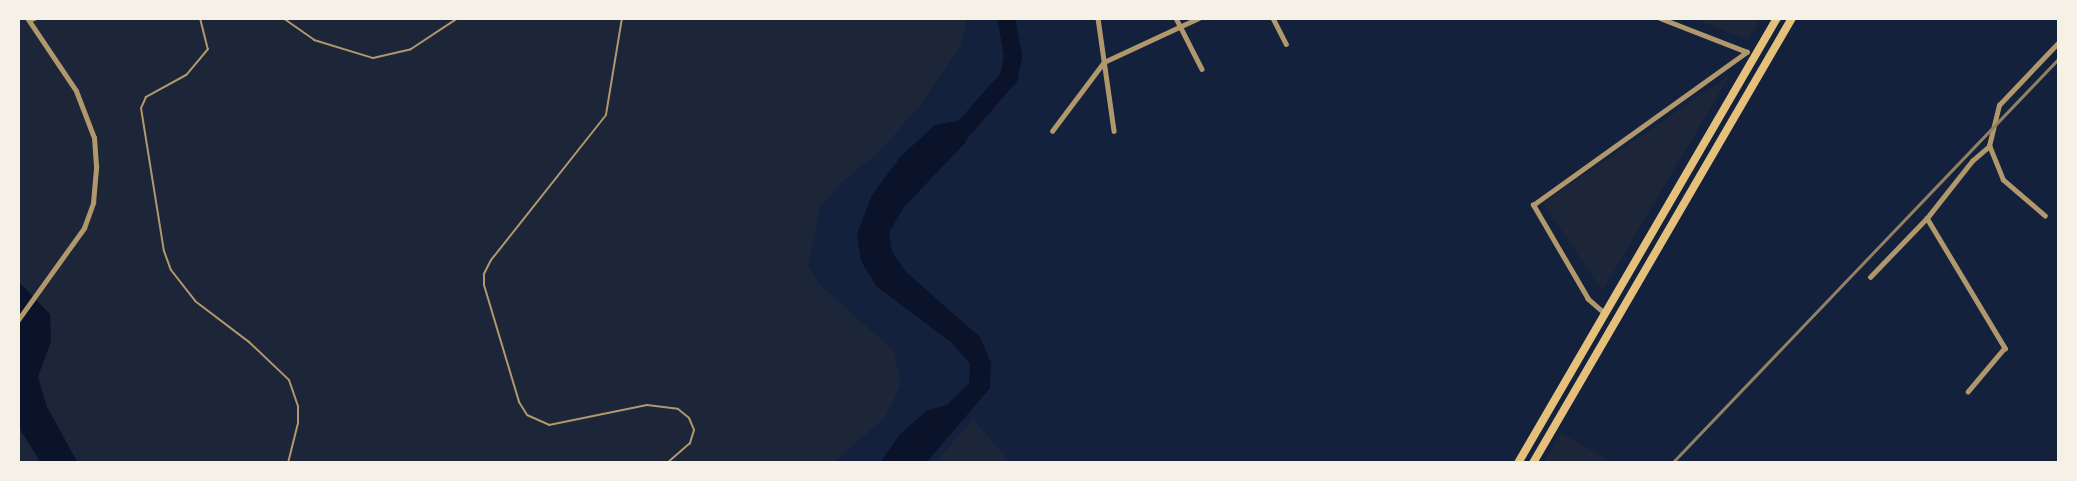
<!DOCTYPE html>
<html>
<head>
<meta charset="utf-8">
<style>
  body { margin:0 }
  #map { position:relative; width:2077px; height:481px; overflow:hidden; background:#14213d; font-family:"Zilla Slab",serif }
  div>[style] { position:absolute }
  .green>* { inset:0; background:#1d2539 }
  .water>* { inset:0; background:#0b132b }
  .river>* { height:18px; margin:-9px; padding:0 9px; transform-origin:9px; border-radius:9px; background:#0b132b }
  .service>* { height:2px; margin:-1px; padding:0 1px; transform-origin:1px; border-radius:1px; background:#b1986c }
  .minor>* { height:4.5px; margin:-2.25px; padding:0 2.25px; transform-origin:2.25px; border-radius:2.25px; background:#b1986c }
  .trunk>* { height:8px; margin:-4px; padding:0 4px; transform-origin:4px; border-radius:4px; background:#e5c07b }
  .rail>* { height:3px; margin:-1.5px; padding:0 1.5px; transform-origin:1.5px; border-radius:1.5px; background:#918062 }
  span { translate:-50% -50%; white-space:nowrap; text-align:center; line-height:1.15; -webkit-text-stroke:6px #f6f1e7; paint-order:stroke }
  .frame { position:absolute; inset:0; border:20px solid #f6f1e7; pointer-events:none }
</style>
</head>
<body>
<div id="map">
  <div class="green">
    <i style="clip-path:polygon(18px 18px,967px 18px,961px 45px,922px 103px,879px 152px,843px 181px,820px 207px,808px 266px,820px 285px,894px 351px,901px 384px,885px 417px,833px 463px,18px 463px)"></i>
    <i style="clip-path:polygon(1692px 18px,1761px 18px,1748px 40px)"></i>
    <i style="clip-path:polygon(1730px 75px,1602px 291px,1543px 203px)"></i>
    <i style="clip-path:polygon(973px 419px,1011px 463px,935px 463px)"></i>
    <i style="clip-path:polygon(1561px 433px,1614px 463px,1543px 463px)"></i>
  </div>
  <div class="water">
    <i style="clip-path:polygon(977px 117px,965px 143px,904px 207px,889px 233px,892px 252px,906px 272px,980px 337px,991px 363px,990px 388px,926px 463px,880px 463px,900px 434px,928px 410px,947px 405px,969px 383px,970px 364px,953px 344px,877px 287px,861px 261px,857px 234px,872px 195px,901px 156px,935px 125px)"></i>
    <i style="clip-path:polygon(18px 281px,50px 314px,51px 341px,38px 377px,47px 407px,78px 463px,41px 463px,18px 426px)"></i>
  </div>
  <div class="river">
    <i style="left:959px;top:134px;width:76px;rotate:-48.7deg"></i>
    <i style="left:1009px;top:77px;width:21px;rotate:-79deg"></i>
    <i style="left:1013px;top:56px;width:39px;rotate:-100deg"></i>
  </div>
  <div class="service">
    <i style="left:200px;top:18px;width:32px;rotate:76deg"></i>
    <i style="left:208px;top:49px;width:34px;rotate:130deg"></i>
    <i style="left:186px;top:75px;width:46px;rotate:151.2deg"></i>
    <i style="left:146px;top:97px;width:12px;rotate:114deg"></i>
    <i style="left:141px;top:108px;width:145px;rotate:80.9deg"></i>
    <i style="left:164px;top:251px;width:20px;rotate:70deg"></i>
    <i style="left:171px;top:270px;width:39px;rotate:52deg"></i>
    <i style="left:195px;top:301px;width:68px;rotate:37.2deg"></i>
    <i style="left:249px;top:342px;width:55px;rotate:43.5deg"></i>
    <i style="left:289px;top:380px;width:28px;rotate:71deg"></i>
    <i style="left:298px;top:406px;width:17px;rotate:90deg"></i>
    <i style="left:298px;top:423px;width:41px;rotate:104deg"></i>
    <i style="left:283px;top:18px;width:38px;rotate:35deg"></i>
    <i style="left:314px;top:40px;width:62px;rotate:17deg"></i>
    <i style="left:373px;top:58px;width:39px;rotate:-13deg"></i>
    <i style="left:411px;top:49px;width:56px;rotate:-33.4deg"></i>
    <i style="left:622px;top:18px;width:98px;rotate:99.4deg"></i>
    <i style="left:606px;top:115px;width:185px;rotate:128.4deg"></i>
    <i style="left:491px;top:260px;width:16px;rotate:117deg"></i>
    <i style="left:484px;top:274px;width:11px;rotate:90deg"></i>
    <i style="left:484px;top:285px;width:122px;rotate:73.3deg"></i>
    <i style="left:519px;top:402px;width:15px;rotate:58deg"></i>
    <i style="left:527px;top:415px;width:24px;rotate:24deg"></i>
    <i style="left:549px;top:425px;width:100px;rotate:-11.5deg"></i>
    <i style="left:647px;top:405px;width:31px;rotate:7deg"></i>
    <i style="left:678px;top:409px;width:14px;rotate:39deg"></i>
    <i style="left:689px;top:418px;width:13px;rotate:67deg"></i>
    <i style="left:694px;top:430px;width:14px;rotate:107deg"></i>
    <i style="left:690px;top:443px;width:30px;rotate:139deg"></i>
    <i style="left:30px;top:22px;width:10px;rotate:-24deg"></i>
  </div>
  <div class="minor">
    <i style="left:1098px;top:18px;width:114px;rotate:81.9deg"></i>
    <i style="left:1176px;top:18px;width:57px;rotate:63deg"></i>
    <i style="left:1273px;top:18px;width:29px;rotate:63deg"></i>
    <i style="left:1660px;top:18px;width:93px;rotate:21.3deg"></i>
    <i style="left:1819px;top:18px;width:1px"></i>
    <i style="left:1052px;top:131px;width:86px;rotate:-53deg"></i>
    <i style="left:1104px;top:62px;width:105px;rotate:-24.9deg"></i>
    <i style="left:2045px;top:216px;width:55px;rotate:-139.4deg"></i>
    <i style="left:2003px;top:180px;width:37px;rotate:-112deg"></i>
    <i style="left:1989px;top:146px;width:42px;rotate:-76.3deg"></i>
    <i style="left:1999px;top:105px;width:87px;rotate:-46.4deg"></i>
    <i style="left:1927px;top:218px;width:152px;rotate:59deg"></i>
    <i style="left:2005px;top:348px;width:57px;rotate:130.1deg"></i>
    <i style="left:1870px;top:277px;width:82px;rotate:-46deg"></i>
    <i style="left:1927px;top:218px;width:73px;rotate:-51.7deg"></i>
    <i style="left:1972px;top:161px;width:23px;rotate:-41deg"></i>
    <i style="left:1605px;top:314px;width:23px;rotate:-139deg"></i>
    <i style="left:1588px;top:299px;width:109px;rotate:-120.3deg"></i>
    <i style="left:1533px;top:205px;width:263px;rotate:-35.6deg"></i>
    <i style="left:18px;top:320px;width:113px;rotate:-54.3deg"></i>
    <i style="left:84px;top:228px;width:27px;rotate:-70deg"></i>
    <i style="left:93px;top:203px;width:37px;rotate:-85deg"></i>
    <i style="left:96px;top:166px;width:28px;rotate:-94deg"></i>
    <i style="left:94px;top:138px;width:50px;rotate:-111deg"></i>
    <i style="left:76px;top:91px;width:88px;rotate:-123.9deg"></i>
  </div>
  <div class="trunk">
    <i style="left:1518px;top:463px;width:515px;rotate:-59.8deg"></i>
    <i style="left:1533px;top:463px;width:515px;rotate:-59.8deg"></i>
  </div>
  <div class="rail">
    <i style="left:1672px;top:463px;width:560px;rotate:-46.3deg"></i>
  </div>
  <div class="frame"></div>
</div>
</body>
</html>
